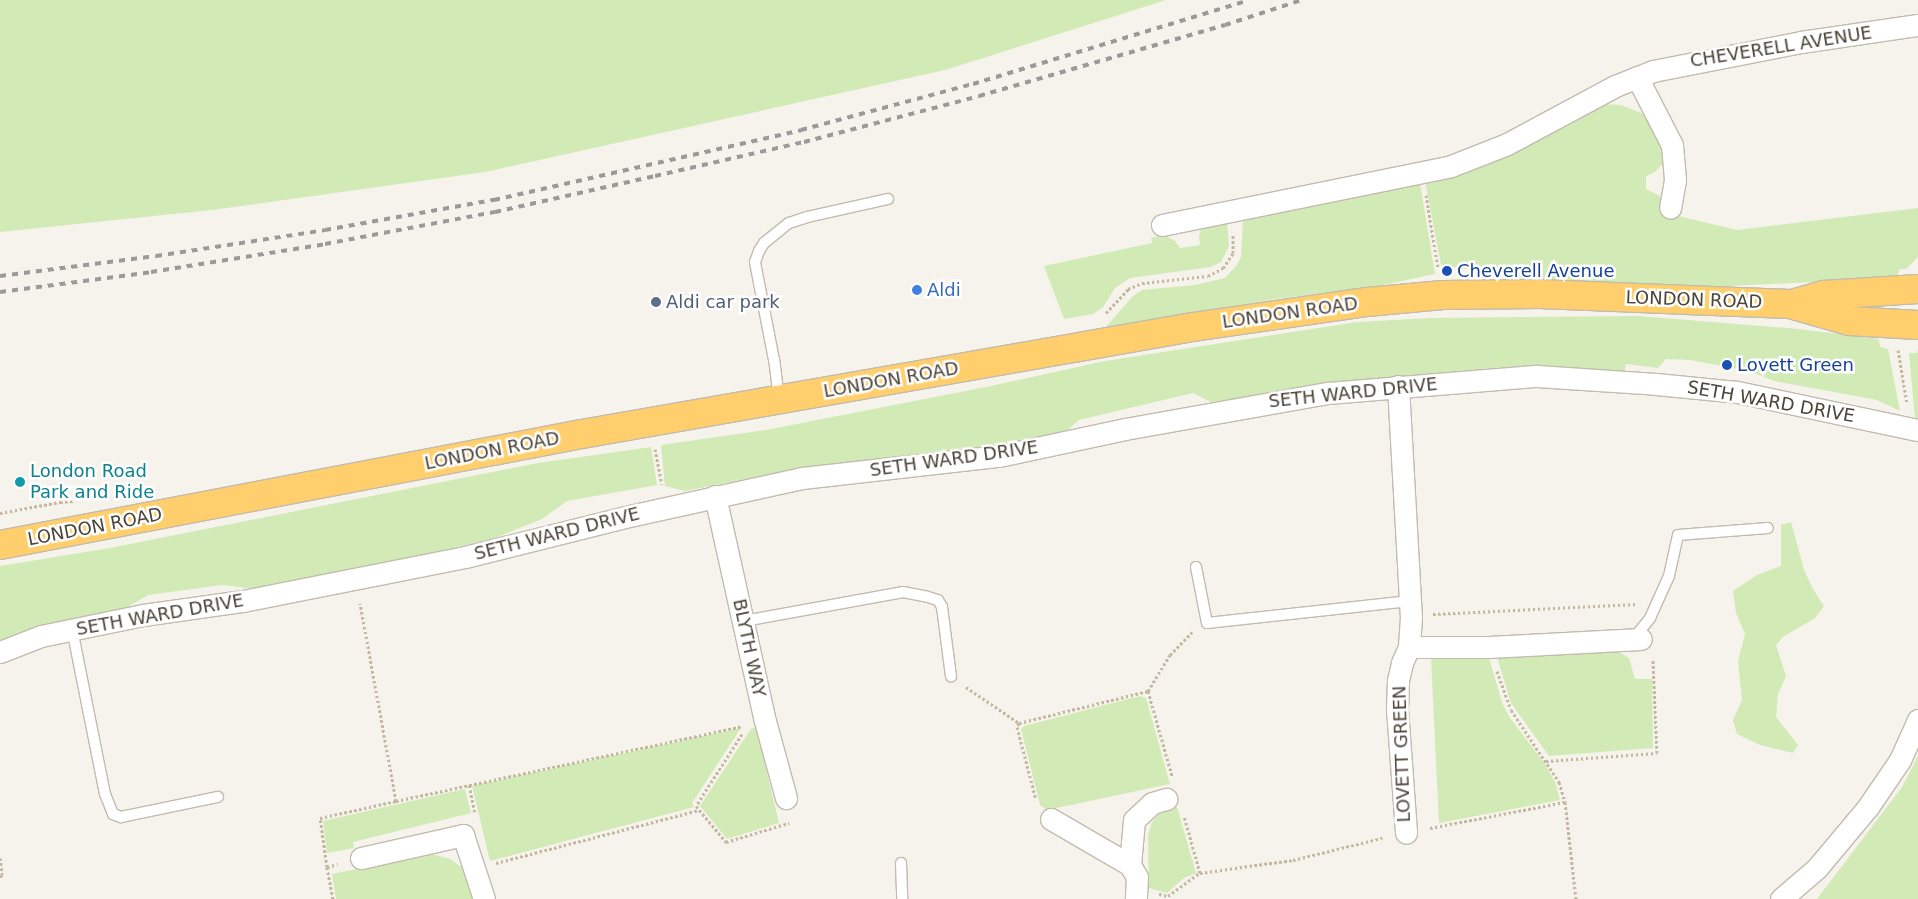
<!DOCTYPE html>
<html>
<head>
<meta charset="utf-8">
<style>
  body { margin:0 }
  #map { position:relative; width:1918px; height:899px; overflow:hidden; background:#f6f3ec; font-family:"DejaVu Sans",sans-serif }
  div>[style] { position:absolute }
  .green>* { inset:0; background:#d2eab5 }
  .path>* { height:3px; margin-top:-1.5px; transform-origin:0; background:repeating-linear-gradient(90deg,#c4b79f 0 2.5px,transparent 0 5px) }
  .roads { filter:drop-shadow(1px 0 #c2bbae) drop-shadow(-1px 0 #c2bbae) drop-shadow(0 1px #c2bbae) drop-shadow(0 -1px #c2bbae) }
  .lane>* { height:10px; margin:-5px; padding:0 5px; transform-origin:5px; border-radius:5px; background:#fff }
  .street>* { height:21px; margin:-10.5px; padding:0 10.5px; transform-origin:10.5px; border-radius:10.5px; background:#fff }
  .highway>* { height:28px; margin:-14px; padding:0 14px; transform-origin:14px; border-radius:14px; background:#ffcf6e }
  .rail>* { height:4px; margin-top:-2px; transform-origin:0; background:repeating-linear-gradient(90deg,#9a9a9a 0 6px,transparent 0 12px) }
  .dots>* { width:14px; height:14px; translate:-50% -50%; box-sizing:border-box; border:2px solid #fff; border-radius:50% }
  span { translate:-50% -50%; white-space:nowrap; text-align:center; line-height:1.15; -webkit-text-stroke:5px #fff; paint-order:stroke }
  .street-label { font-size:18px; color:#4b4439 }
  .transit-label { font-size:18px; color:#164399 }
  .left { translate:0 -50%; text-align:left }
  .shop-label { font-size:18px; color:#366cbe }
  .service-label { font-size:18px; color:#4e5e75 }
  .culture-label { font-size:18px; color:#0d838f }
</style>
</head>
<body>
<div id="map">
  <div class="green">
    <i style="clip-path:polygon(0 0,1166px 0,945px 70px,485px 172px,212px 210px,0 232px)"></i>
    <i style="clip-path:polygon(1602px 104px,1621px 105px,1644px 114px,1652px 120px,1664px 141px,1663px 163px,1655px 172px,1646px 176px,1646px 189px,1660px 196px,1661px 212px,1737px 230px,1918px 208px,1918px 257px,1906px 269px,1900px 269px,1897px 278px,1709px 287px,1536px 281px,1441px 265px,1425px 181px,1473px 170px,1498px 160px,1551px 134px)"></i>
    <i style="clip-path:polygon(1420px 183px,1435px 274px,1383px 285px,1275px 299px,1105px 328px,1133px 296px,1142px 290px,1195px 285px,1225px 278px,1237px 265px,1241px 257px,1243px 219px)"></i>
    <i style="clip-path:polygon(1227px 221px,1229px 246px,1221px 262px,1211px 267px,1130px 278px,1115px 288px,1103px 307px,1093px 314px,1064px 319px,1044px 266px,1152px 243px,1151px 238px,1161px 236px,1167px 236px,1175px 241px,1180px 248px,1200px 245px,1199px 236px,1201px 230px,1206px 227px)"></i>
    <i style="clip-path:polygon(1638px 316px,1799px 329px,1879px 339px,1880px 347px,1888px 349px,1900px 411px,1877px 400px,1774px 381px,1749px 371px,1690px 360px,1666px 359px,1658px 368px,1626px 364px,1624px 373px,1549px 367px,1503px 367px,1381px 378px,1211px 402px,1193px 393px,1079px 420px,1064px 433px,992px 446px,892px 457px,777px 473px,685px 491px,665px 486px,661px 445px,766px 430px,986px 387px,1105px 361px,1357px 322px,1430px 318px)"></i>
    <i style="clip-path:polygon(1918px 349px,1918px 418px,1915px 419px,1909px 353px,1917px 353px)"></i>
    <i style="clip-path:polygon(651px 447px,657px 485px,567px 501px,542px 519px,495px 538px,343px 573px,256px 589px,222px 585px,148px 595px,124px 609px,78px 617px,0 640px,0 566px,110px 548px,538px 463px)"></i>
    <i style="clip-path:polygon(1791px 522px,1804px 570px,1813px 589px,1824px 606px,1815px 618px,1783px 637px,1776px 645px,1786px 676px,1778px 694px,1776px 717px,1798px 745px,1793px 753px,1760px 745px,1737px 734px,1733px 720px,1742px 700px,1738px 661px,1745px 634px,1736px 613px,1733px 591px,1757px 575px,1781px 566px,1781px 525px)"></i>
    <i style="clip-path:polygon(1616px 650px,1629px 658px,1635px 679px,1652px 679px,1653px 748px,1549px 756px,1511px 703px,1496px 654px)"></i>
    <i style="clip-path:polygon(1488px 655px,1503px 705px,1510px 718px,1545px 764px,1555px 782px,1560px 800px,1439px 823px,1431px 658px)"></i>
    <i style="clip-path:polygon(1140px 696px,1146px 698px,1170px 784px,1047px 810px,1040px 805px,1021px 729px,1024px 726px)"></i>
    <i style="clip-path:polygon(756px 727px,779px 823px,727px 839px,700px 806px,751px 729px)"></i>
    <i style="clip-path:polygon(741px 728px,692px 803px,694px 807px,490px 861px,472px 786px)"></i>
    <i style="clip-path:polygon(1918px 756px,1918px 899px,1817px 899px,1902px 787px)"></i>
    <i style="clip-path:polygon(465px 789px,471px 813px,353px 842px,354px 848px,327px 853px,323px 821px)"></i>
    <i style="clip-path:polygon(1177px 807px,1196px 873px,1184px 878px,1167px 893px,1149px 888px,1148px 836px,1152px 822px,1163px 810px)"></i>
    <i style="clip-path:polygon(432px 854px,450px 859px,464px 869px,475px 899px,336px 899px,332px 874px)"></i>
  </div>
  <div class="path">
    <i style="left:1426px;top:195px;width:74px;rotate:80.7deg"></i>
    <i style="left:1106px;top:313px;width:33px;rotate:-47deg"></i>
    <i style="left:1128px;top:289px;width:15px;rotate:-23deg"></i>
    <i style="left:1142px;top:283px;width:66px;rotate:-6.1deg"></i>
    <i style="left:1208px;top:276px;width:17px;rotate:-28deg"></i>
    <i style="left:1223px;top:268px;width:18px;rotate:-56deg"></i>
    <i style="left:1233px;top:253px;width:19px;rotate:-90deg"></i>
    <i style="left:1898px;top:350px;width:54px;rotate:80.4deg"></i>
    <i style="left:655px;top:449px;width:36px;rotate:79deg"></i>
    <i style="left:0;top:513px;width:61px;rotate:-10.4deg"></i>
    <i style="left:60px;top:502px;width:14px;rotate:-4deg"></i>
    <i style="left:1433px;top:614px;width:204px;rotate:-2.8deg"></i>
    <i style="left:1497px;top:671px;width:41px;rotate:70.3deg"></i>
    <i style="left:1511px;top:710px;width:87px;rotate:56.3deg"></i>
    <i style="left:1559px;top:782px;width:21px;rotate:73deg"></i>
    <i style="left:1565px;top:802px;width:98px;rotate:83.5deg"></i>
    <i style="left:966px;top:687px;width:64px;rotate:34.2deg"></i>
    <i style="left:1019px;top:723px;width:4px;rotate:117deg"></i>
    <i style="left:1017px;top:727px;width:75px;rotate:75.4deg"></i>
    <i style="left:1148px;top:691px;width:42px;rotate:-58.6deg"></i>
    <i style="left:1170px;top:655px;width:32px;rotate:-46deg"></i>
    <i style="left:1019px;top:723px;width:133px;rotate:-13.9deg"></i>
    <i style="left:1148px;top:691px;width:88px;rotate:74.2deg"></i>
    <i style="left:742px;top:734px;width:85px;rotate:122.6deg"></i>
    <i style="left:696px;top:806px;width:47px;rotate:50.2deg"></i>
    <i style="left:726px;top:842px;width:66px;rotate:-16.8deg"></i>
    <i style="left:1546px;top:761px;width:111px;rotate:-4.1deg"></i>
    <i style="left:1657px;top:753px;width:93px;rotate:-92.5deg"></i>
    <i style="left:469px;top:785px;width:29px;rotate:78deg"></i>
    <i style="left:396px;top:801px;width:354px;rotate:-12.2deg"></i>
    <i style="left:1430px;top:828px;width:137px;rotate:-10.9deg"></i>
    <i style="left:0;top:858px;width:17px;rotate:83deg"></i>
    <i style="left:2px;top:875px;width:4px;rotate:124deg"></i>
    <i style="left:496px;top:863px;width:210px;rotate:-14.6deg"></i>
    <i style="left:327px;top:867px;width:49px;rotate:-98.1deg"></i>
    <i style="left:320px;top:818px;width:78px;rotate:-12.6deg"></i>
    <i style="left:396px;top:801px;width:201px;rotate:-100.3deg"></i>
    <i style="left:1200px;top:873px;width:94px;rotate:-8deg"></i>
    <i style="left:1293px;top:860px;width:92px;rotate:-13.9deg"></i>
    <i style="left:1159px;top:894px;width:9px;rotate:13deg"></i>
    <i style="left:1168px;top:896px;width:39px;rotate:-36deg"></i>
    <i style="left:1200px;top:873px;width:59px;rotate:-105.7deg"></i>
    <i style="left:333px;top:899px;width:33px;rotate:-101deg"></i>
    <i style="left:327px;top:867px;width:11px;rotate:-15deg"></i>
  </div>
  <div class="roads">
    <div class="lane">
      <i style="left:779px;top:399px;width:39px;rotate:-97deg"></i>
      <i style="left:774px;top:360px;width:100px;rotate:-101deg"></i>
      <i style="left:755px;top:262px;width:12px;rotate:-70deg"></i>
      <i style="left:759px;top:251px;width:9px;rotate:-58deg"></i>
      <i style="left:764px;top:243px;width:32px;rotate:-39deg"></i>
      <i style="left:789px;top:223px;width:19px;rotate:-18deg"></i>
      <i style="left:807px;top:217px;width:83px;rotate:-12.5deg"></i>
      <i style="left:1196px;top:567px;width:57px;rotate:78.9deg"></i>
      <i style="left:1207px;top:623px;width:204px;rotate:-6.2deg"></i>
      <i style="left:744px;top:621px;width:162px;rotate:-10.3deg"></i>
      <i style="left:903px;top:592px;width:25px;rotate:11deg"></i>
      <i style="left:928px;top:597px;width:10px;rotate:17deg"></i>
      <i style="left:938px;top:600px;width:8px;rotate:60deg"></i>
      <i style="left:942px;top:607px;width:70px;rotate:82.6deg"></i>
      <i style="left:72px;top:629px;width:168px;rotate:78.7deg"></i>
      <i style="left:105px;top:794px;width:22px;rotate:68deg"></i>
      <i style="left:113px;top:814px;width:9px;rotate:21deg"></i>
      <i style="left:121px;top:817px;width:99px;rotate:-11.7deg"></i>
      <i style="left:1634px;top:638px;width:26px;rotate:-51deg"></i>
      <i style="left:1650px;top:618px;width:46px;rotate:-65.7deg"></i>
      <i style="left:1669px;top:576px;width:42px;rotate:-77.6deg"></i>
      <i style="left:1678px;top:535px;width:90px;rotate:-4.4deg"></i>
      <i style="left:901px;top:863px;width:36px;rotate:88deg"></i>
    </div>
    <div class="street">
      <i style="left:1637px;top:77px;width:76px;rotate:62.8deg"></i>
      <i style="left:1672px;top:145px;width:35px;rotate:85deg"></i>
      <i style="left:1675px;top:180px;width:28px;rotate:100deg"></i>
      <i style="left:1162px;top:225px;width:295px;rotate:-11.5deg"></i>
      <i style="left:1451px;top:166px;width:60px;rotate:-21.4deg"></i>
      <i style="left:1507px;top:144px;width:123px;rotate:-28.2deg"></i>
      <i style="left:1615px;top:86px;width:41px;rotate:-21.5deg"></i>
      <i style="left:1653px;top:71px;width:151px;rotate:-11.1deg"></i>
      <i style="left:1801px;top:42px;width:118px;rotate:-8.3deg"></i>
      <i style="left:1398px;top:386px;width:231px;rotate:86.8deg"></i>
      <i style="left:1411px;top:617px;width:30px;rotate:94deg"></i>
      <i style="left:1409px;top:647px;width:17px;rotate:114deg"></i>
      <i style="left:1402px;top:663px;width:17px;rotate:103deg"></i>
      <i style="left:1398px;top:680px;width:29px;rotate:92deg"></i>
      <i style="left:1397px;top:709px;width:124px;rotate:85.8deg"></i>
      <i style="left:715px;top:496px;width:230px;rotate:77.5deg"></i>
      <i style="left:765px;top:721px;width:80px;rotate:74.7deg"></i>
      <i style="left:1409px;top:647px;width:80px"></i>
      <i style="left:1489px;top:647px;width:152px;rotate:-3deg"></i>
      <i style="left:0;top:652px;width:44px;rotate:-21.3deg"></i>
      <i style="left:41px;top:636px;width:104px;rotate:-11.6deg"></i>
      <i style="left:143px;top:615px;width:101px;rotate:-8deg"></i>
      <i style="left:243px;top:601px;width:226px;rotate:-11.2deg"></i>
      <i style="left:465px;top:557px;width:174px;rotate:-14deg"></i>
      <i style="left:634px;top:515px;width:172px;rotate:-12.4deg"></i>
      <i style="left:802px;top:478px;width:198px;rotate:-6.4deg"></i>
      <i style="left:999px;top:456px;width:129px;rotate:-12.1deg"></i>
      <i style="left:1125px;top:429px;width:206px;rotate:-10.1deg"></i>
      <i style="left:1328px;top:393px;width:210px;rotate:-4.7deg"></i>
      <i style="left:1537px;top:376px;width:119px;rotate:3.8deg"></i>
      <i style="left:1656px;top:384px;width:81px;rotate:5.6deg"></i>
      <i style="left:1737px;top:392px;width:185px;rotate:11.9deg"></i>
      <i style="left:1051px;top:819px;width:91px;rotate:30.2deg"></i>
      <i style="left:1130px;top:865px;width:14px;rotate:60deg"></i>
      <i style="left:1137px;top:877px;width:22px;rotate:93deg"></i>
      <i style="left:361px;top:858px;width:105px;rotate:-12.7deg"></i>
      <i style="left:463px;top:835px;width:67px;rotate:71.8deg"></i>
      <i style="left:1130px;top:865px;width:45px;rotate:-84.9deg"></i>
      <i style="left:1134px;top:820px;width:25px;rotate:-43deg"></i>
      <i style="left:1152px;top:803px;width:15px;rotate:-16deg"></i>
      <i style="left:1781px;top:899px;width:48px;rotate:-40.7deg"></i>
      <i style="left:1817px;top:868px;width:80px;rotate:-50.1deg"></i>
      <i style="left:1868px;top:807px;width:57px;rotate:-55.8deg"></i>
      <i style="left:1900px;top:760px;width:44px;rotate:-65.8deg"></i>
    </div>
    <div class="highway">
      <i style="left:1792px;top:304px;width:33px;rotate:-16deg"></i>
      <i style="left:1824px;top:295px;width:94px;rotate:-3.7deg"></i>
      <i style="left:0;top:545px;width:592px;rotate:-10.8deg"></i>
      <i style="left:582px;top:434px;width:620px;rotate:-9.93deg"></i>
      <i style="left:1193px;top:327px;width:176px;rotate:-8.2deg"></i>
      <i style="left:1367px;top:302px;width:76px;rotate:-5.3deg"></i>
      <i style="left:1443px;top:295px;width:97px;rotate:-0.6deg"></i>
      <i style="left:1540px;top:294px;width:250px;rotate:2.3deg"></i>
      <i style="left:1790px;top:304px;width:61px;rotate:16.1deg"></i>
      <i style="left:1849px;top:321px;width:69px;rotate:3.3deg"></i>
    </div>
  </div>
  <div class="rail">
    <i style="left:0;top:276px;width:157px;rotate:-7.3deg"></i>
    <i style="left:156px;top:256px;width:171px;rotate:-8.7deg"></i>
    <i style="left:325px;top:230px;width:172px;rotate:-10.1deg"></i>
    <i style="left:494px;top:200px;width:315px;rotate:-12.8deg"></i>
    <i style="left:801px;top:130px;width:178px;rotate:-15deg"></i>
    <i style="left:973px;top:84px;width:288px;rotate:-16.9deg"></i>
    <i style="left:0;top:292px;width:152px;rotate:-7.5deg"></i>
    <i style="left:151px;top:272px;width:176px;rotate:-9.1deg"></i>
    <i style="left:325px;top:244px;width:173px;rotate:-10.7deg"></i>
    <i style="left:495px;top:212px;width:164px;rotate:-12.7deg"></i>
    <i style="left:655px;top:176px;width:153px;rotate:-12.9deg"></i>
    <i style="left:804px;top:142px;width:181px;rotate:-14.7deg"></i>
    <i style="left:979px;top:96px;width:256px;rotate:-16.1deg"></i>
    <i style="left:1225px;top:25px;width:81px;rotate:-18deg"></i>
  </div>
  <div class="dots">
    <i style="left:1447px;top:271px;background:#1a4fb4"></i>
    <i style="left:917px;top:290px;background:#3f7fe0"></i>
    <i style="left:656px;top:302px;background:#5c6f8a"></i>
    <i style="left:1727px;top:365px;background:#1a4fb4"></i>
    <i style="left:20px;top:482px;background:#0f9aa8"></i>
  </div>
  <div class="street-label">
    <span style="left:1781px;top:47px;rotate:-9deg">CHEVERELL AVENUE</span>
    <span style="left:1694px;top:300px;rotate:2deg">LONDON ROAD</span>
    <span style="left:1290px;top:313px;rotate:-8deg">LONDON ROAD</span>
    <span style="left:891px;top:380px;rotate:-10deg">LONDON ROAD</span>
    <span style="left:1353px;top:393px;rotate:-6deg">SETH WARD DRIVE</span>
    <span style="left:1771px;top:402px;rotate:10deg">SETH WARD DRIVE</span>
    <span style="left:492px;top:451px;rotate:-11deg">LONDON ROAD</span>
    <span style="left:954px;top:459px;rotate:-8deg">SETH WARD DRIVE</span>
    <span style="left:95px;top:527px;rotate:-11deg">LONDON ROAD</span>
    <span style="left:557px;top:534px;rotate:-14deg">SETH WARD DRIVE</span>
    <span style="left:160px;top:615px;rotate:-10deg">SETH WARD DRIVE</span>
    <span style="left:749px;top:648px;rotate:78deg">BLYTH WAY</span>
    <span style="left:1402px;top:754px;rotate:-92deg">LOVETT GREEN</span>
  </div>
  <div class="transit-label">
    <span class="left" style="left:1457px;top:271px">Cheverell Avenue</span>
    <span class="left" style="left:1737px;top:365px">Lovett Green</span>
  </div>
  <div class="shop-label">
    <span class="left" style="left:927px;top:290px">Aldi</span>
  </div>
  <div class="service-label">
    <span class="left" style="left:666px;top:302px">Aldi car park</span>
  </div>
  <div class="culture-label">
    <span class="left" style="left:30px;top:482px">London Road<br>Park and Ride</span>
  </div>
</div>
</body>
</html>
